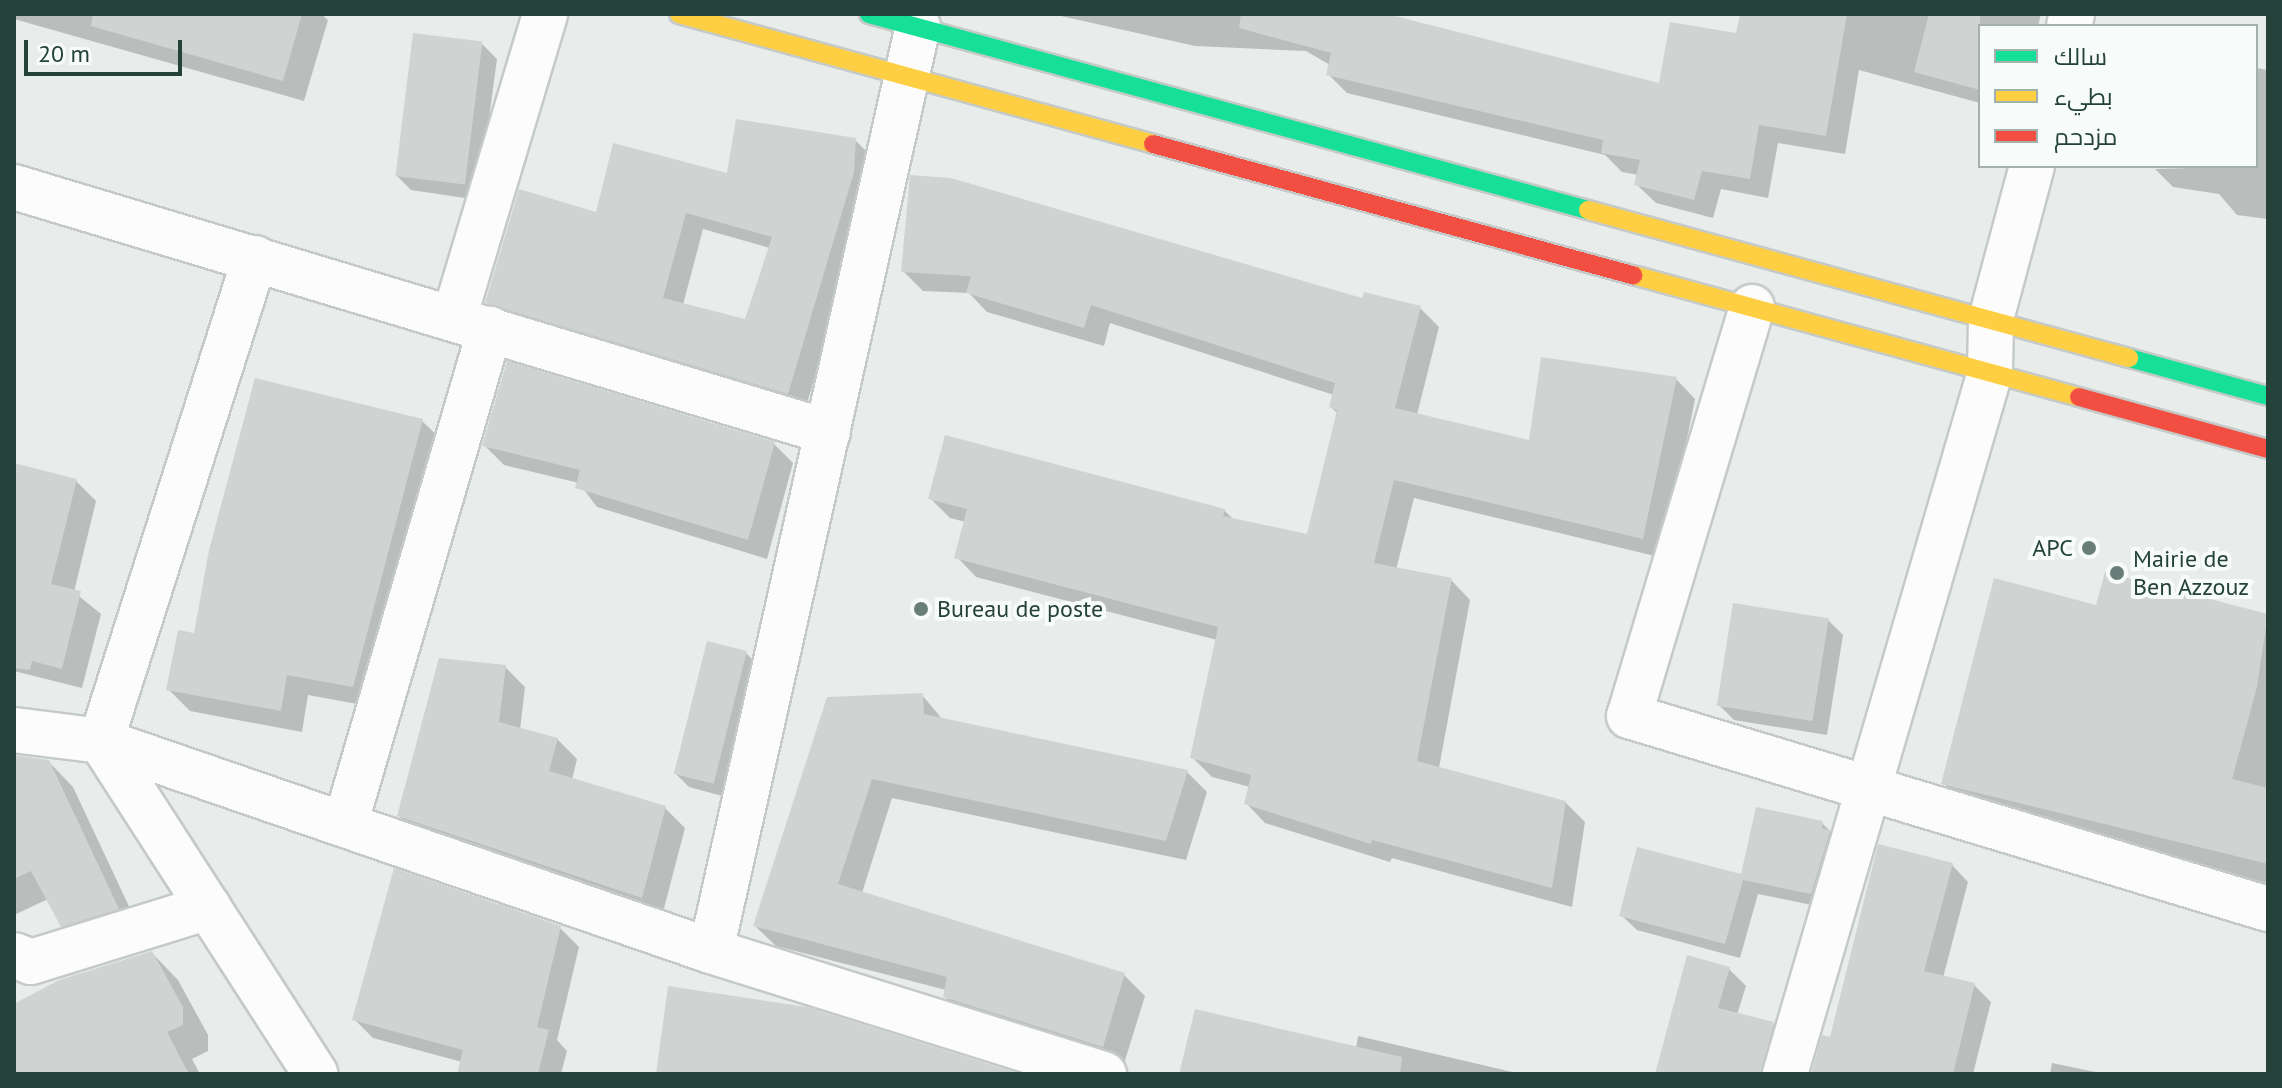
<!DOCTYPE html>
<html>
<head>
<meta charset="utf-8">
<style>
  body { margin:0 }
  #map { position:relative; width:2282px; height:1088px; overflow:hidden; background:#e8edeb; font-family:"PT Sans",Cairo,sans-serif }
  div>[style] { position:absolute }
  .shadow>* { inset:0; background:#0003 }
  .building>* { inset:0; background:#cfd4d2; transform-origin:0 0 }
  .roads { filter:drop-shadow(2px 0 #c5cac8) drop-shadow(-2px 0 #c5cac8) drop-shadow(0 2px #c5cac8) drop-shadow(0 -2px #c5cac8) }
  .street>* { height:44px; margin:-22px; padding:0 22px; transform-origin:22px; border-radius:22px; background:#fcfcfc }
  .fast>* { height:18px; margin:-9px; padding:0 9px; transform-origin:9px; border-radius:9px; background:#16e098 }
  .slow>* { height:18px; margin:-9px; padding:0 9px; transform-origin:9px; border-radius:9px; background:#ffcf43 }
  .jam>* { height:18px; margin:-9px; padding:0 9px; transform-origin:9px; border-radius:9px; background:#f24e42 }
  .dots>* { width:22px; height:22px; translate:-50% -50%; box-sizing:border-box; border:4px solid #f7fbf9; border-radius:50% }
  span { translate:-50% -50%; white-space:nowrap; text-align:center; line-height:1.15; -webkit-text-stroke:8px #f7fbf9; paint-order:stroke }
  .poi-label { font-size:24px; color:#24423a }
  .right { translate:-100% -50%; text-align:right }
  .left { translate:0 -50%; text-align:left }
  .frame { position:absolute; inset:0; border:16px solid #24423a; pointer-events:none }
  .legend { position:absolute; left:1978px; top:24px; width:280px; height:144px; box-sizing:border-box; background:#f7fbf9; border:2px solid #a3b1ad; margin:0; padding:10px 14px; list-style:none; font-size:24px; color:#24423a }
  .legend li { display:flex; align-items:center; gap:16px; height:40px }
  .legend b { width:40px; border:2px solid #a3b1ad }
  .scale { position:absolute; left:24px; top:40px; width:158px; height:36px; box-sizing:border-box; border:4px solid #24423a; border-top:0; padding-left:10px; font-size:24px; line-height:28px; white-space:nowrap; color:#24423a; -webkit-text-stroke:6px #f7fbf9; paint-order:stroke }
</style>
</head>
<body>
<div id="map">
  <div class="shadow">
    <i style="clip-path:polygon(14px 14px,321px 14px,328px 20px,304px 101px,14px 19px)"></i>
    <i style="clip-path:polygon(1052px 14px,1365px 14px,1660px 86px,1738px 36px,1742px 14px,2041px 14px,2038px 26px,1980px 26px,1980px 103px,1859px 70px,1845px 154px,1778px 143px,1768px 198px,1721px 189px,1713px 218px,1656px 203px,1636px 184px,1639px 175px,1622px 172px,1605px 155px,1347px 93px,1328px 74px,1330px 65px,1306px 51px,1195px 46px)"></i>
    <i style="clip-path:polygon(482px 44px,497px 59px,478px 200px,411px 190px,396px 175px)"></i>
    <i style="clip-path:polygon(2256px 68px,2268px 70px,2268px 219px,2237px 215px,2219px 194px,2173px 187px,2155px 169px,2256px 166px)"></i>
    <i style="clip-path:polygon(evenodd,855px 140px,872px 157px,870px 190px,805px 410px,504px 319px,487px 302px,597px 215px,855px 140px,703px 229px,770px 248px,747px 322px,683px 305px,703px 229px)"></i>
    <i style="clip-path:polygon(903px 271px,1420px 308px,1439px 327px,1417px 415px,1531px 443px,1676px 379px,1695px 399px,1663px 558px,1414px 498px,1396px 570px,1451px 580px,1470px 600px,1439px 768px,1565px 802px,1585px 822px,1572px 907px,1392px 858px,1390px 862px,1265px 823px,1246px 803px,1250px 787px,1212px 777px,1193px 758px,1217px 640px,976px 577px,957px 557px,966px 522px,950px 518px,930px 498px,1224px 510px,1235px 521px,1309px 536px,1338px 414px,1331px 407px,1334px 395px,1110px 323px,1104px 346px,987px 312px,969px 293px,923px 291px)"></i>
    <i style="clip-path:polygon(422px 421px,444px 442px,374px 707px,308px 695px,302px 732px,190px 711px,168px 689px,195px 635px)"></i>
    <i style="clip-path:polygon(774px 444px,793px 463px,767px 559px,597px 507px,579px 483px,504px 465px,484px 445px)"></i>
    <i style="clip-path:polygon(14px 465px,76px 481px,96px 501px,74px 592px,101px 614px,82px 688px,14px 671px)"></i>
    <i style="clip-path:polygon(2106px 574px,2268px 616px,2268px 883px,1968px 808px,1943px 783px,2098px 607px)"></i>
    <i style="clip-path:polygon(1828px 620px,1843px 635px,1827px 735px,1734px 720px,1719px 705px)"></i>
    <i style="clip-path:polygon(746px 653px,761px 668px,726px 797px,689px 787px,674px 772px)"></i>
    <i style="clip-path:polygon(505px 667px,525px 687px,520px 730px,557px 739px,577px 759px,572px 780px,665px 808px,685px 828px,662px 916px,419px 836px,399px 816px)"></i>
    <i style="clip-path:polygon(922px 695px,943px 720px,1187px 772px,1207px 792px,1186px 860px,892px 798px,862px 893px,1124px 975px,1145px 996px,1123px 1067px,965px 1017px,945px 997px,946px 990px,776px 946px,755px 926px)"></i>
    <i style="clip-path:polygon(48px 761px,73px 787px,142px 934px,87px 951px,62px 926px,48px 899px,14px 915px,14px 765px)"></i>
    <i style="clip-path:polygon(1822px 823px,1837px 838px,1826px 908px,1758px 894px,1740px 958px,1637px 930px,1621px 915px,1743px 877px)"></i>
    <i style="clip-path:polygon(1952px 865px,1968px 882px,1943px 978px,1974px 985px,1991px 1002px,1973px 1074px,1813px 1074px)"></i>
    <i style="clip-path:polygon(560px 928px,579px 947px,557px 1040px,567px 1051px,561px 1074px,459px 1074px,462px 1062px,373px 1038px,355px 1020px)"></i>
    <i style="clip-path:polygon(152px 953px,178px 980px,208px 1035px,208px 1051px,192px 1059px,200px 1074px,14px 1074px,14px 1006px)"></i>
    <i style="clip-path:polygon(1729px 969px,1746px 986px,1737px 1015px,1773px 1024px,1790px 1041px,1782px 1074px,1657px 1074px)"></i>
    <i style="clip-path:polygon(1358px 1036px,1521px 1074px,1181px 1074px,1356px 1048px)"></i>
    <i style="clip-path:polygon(2052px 1063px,2105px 1074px,2050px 1074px)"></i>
  </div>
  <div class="building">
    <i style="clip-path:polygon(93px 14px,302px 14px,283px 81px,91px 26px)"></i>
    <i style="clip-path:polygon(1241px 14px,1387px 14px,1659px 83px,1670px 22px,1736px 33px,1740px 14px,1847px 14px,1826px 136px,1759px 125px,1750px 179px,1702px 171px,1694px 200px,1634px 185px,1640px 160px,1601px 153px,1603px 140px,1326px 75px,1331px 53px,1239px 28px)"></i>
    <i style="clip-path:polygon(1929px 14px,1980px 14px,1980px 90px,1914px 72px)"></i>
    <i style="left:413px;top:33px;width:70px;height:144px;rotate:7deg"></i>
    <i style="clip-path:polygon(evenodd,736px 119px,856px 138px,854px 172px,788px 394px,485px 303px,519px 189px,596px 212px,613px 143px,727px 173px,736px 119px,686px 213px,772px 237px,745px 319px,663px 298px,686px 213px)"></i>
    <i style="clip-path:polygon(910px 175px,951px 178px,1362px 298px,1364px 292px,1421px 306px,1395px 408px,1529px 440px,1541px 357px,1677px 377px,1643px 539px,1394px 480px,1374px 563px,1452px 578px,1417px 761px,1566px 801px,1552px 888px,1372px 840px,1371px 844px,1244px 804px,1251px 775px,1190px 758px,1218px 627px,954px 558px,967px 509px,928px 499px,945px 435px,1225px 509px,1223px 516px,1307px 534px,1337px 410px,1329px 407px,1335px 383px,1091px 305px,1084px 328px,966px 293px,971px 276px,901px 272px)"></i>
    <i style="clip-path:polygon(507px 361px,775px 442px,748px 540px,575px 488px,580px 470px,482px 446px)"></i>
    <i style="clip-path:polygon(255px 378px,423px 419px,353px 687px,287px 675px,281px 711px,166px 690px,178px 630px,194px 633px,209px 550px)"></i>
    <i style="clip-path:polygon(14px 463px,77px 479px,51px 584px,81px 591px,62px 669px,32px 661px,30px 670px,14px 668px)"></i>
    <i style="clip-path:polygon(2105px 572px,2268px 614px,2257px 687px,2232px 779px,2268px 788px,2268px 864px,1941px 784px,1994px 578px,2096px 605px)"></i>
    <i style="left:1733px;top:603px;width:97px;height:104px;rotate:9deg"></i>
    <i style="left:707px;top:641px;width:41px;height:137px;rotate:14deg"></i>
    <i style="clip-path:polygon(439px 658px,506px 665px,499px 722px,558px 738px,549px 771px,666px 806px,642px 898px,397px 816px)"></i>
    <i style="clip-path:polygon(923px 693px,924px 714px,1188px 770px,1166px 841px,872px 779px,838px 884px,1125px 973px,1103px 1047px,943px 997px,947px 977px,753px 926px,827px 697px)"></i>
    <i style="clip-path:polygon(14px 755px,49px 760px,119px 909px,61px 927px,31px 871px,14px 879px)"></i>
    <i style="clip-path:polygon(1756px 807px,1823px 821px,1822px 828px,1830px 831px,1811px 894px,1743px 880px,1725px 944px,1619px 916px,1637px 847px,1741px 874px)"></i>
    <i style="clip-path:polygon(1878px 844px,1953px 863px,1924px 971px,1975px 983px,1953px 1074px,1811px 1074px,1822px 1035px,1830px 1037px)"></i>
    <i style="clip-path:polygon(394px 868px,561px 926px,537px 1027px,549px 1030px,538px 1074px,457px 1074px,463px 1050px,352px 1020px)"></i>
    <i style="clip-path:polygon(152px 951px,183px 1007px,183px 1025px,167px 1032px,189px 1074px,14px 1074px,14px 1004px,59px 980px)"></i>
    <i style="clip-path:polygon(1687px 955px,1730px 967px,1718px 1008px,1774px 1022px,1761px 1074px,1655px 1074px)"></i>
    <i style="clip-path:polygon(668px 986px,807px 1007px,1020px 1074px,656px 1074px)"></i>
    <i style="clip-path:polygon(1195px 1009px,1402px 1057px,1400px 1074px,1179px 1074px)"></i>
  </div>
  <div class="roads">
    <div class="street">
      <i style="left:2069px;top:26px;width:12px;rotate:-76deg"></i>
      <i style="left:14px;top:187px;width:850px;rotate:16.75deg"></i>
      <i style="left:255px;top:258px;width:507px;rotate:107.68deg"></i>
      <i style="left:101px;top:741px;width:396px;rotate:57.2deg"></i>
      <i style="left:1752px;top:307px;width:427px;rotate:106.7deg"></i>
      <i style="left:1629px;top:716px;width:668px;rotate:16.81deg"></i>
      <i style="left:454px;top:318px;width:317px;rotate:-73.3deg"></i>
      <i style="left:14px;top:730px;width:88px;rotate:7.2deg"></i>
      <i style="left:101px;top:741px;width:645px;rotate:19deg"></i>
      <i style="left:711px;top:951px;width:412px;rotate:17.4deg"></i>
      <i style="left:345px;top:825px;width:517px;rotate:-73.7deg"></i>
      <i style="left:711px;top:951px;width:948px;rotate:-77.39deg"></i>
      <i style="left:14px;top:955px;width:18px;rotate:22deg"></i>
      <i style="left:31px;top:962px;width:186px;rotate:-17.2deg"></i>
      <i style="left:1785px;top:1074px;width:731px;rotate:-73.72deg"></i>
      <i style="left:1990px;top:372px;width:53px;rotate:-88.9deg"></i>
      <i style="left:1991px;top:319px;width:158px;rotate:-75deg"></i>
    </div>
    <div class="fast">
      <i style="left:869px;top:14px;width:745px;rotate:15.25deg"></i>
      <i style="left:2129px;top:358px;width:144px;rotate:15.3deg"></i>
    </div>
    <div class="slow">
      <i style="left:679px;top:14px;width:492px;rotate:15.3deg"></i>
      <i style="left:1588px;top:210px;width:561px;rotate:15.3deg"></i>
      <i style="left:1633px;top:275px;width:462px;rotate:15.3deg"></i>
    </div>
    <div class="jam">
      <i style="left:1153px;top:144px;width:498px;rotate:15.3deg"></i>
      <i style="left:2079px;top:397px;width:196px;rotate:15.4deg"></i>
    </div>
  </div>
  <div class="dots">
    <i style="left:2089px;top:548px;background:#697e78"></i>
    <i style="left:2117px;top:573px;background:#697e78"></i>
    <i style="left:921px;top:609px;background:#697e78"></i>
  </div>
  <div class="poi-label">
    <span class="right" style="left:2073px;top:548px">APC</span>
    <span class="left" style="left:2133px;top:573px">Mairie de<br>Ben Azzouz</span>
    <span class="left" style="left:937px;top:609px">Bureau de poste</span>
  </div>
  <div class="frame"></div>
  <ul class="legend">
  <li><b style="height:10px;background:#16e098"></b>سالك</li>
  <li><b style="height:10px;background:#ffcf43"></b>بطيء</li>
  <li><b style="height:10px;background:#f24e42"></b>مزدحم</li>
  </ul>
  <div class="scale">20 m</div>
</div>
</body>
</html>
